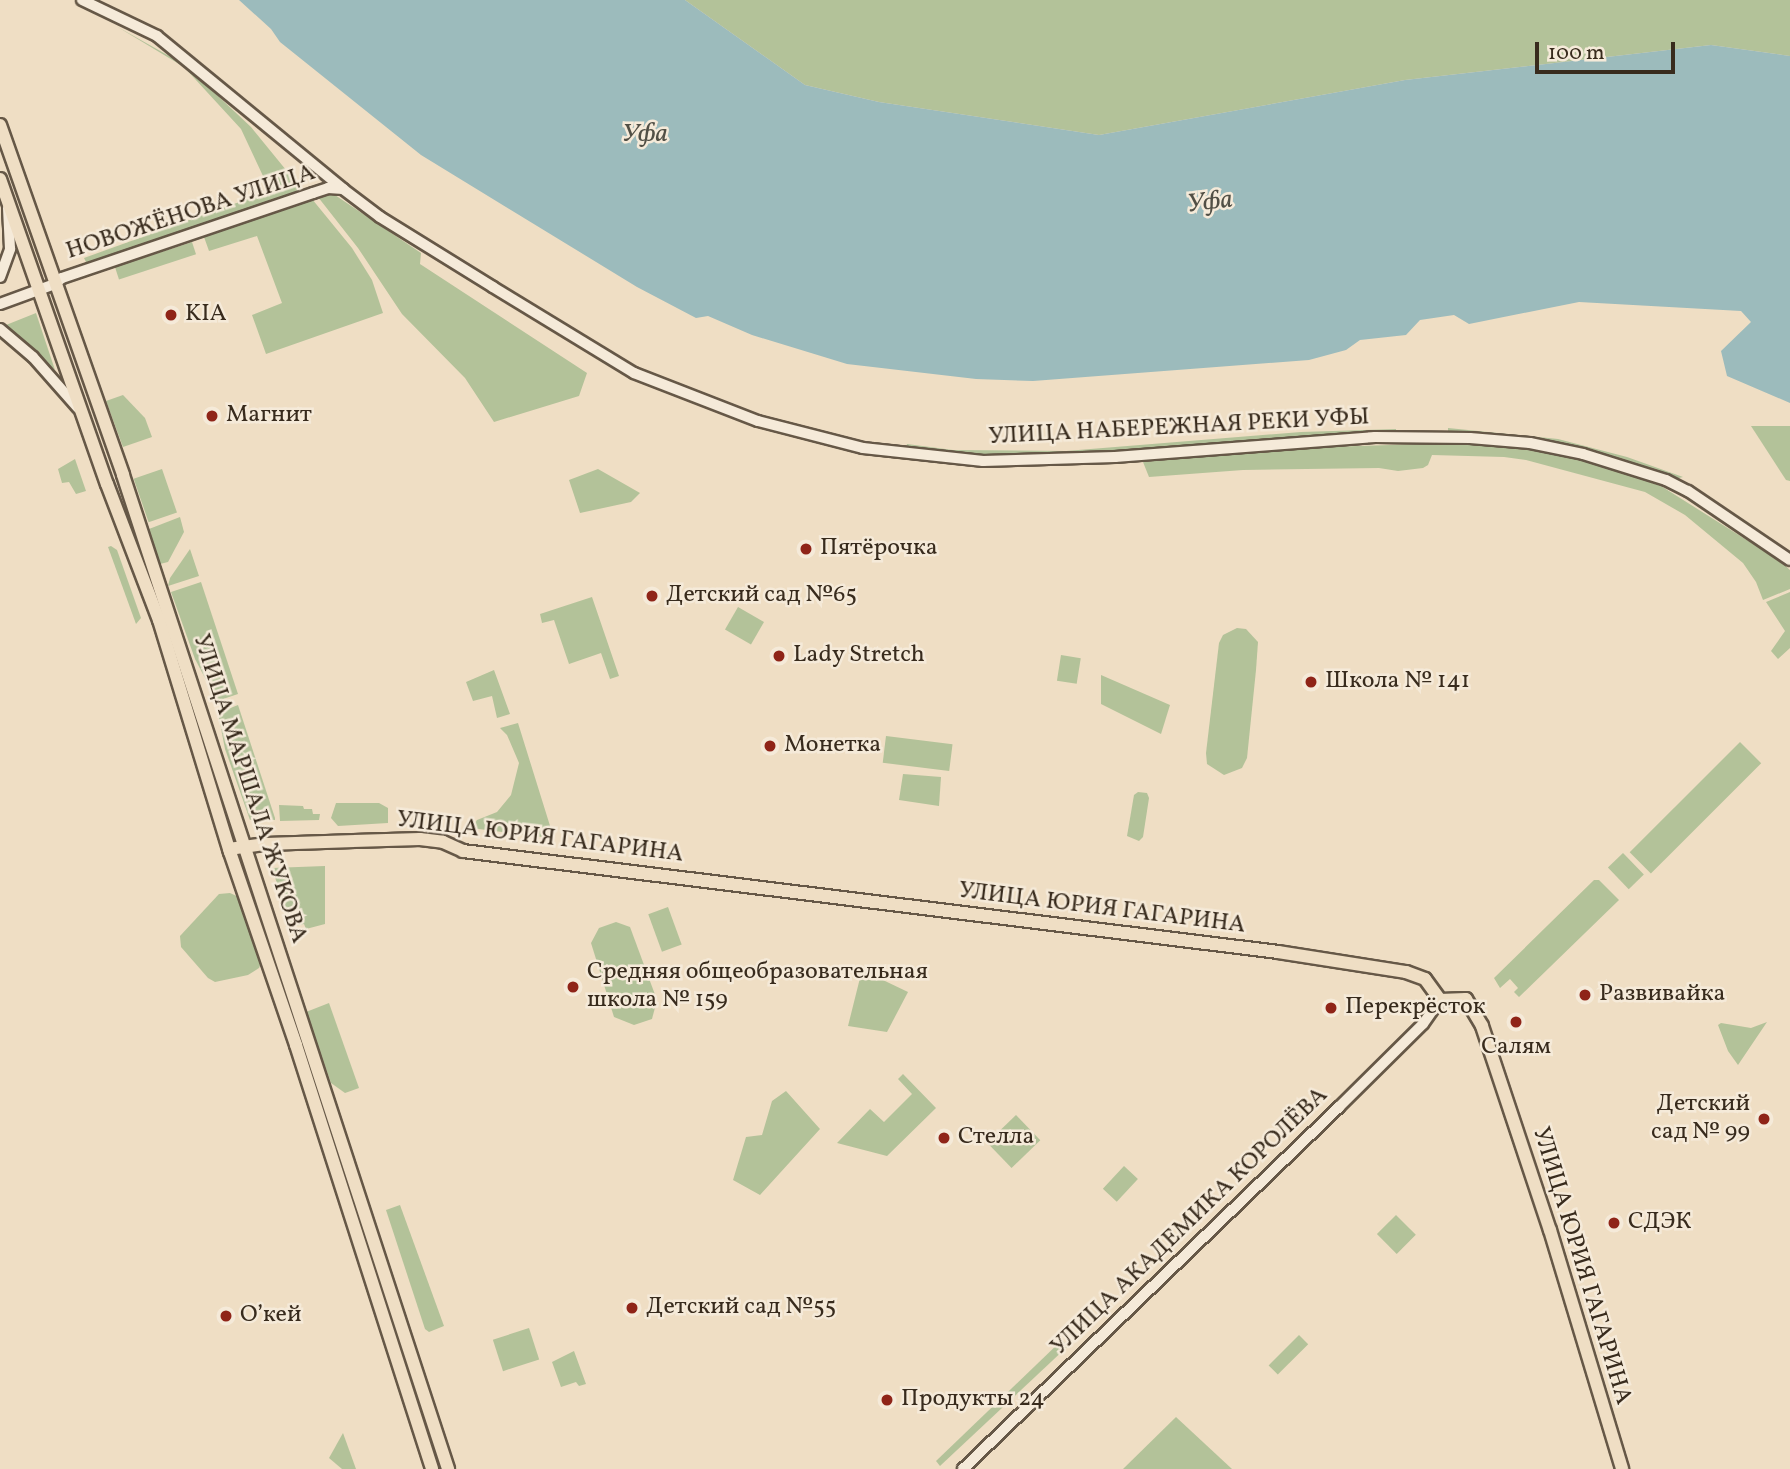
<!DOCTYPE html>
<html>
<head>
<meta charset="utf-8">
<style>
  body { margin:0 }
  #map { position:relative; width:1790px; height:1469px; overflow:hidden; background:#efdec4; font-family:Vollkorn,serif }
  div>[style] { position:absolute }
  .green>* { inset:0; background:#b3c299; transform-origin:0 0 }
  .water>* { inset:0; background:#9cbbbc }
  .roads { filter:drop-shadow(2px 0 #665847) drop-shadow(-2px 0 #665847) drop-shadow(0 2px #665847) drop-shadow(0 -2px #665847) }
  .minor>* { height:10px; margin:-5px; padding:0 5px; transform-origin:5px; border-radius:5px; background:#f5ead9 }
  .major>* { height:12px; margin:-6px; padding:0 6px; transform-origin:6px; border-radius:6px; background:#efdec4 }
  .dots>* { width:19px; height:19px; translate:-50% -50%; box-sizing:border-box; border:4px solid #f5ead9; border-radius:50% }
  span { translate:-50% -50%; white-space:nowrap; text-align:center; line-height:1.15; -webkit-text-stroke:5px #f5ead9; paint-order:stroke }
  .street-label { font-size:24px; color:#382b1d }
  .poi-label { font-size:24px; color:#382b1d }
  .left { translate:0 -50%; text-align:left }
  .right { translate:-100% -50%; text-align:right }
  .water-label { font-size:26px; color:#514f45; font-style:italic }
  .scale { position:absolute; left:1535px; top:42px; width:140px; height:32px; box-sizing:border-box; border:4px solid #382b1d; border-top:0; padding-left:9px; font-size:21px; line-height:24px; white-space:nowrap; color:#382b1d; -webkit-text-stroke:5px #f5ead9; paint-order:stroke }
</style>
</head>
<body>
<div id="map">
  <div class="green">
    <i style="clip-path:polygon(685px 0,1790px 0,1790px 56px,1711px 45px,1405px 80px,1099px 135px,879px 102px,805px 85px)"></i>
    <i style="clip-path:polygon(116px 26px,185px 65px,251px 127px,304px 192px,88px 266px,84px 258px,270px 191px,241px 129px,184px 67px)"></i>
    <i style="clip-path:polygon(332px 193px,421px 253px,420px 264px,587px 373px,579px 396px,494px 422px,465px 378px,402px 314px,358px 248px,318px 197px)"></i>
    <i style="clip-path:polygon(312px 199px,352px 248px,372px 280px,383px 313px,266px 354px,252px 315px,282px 303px,257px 236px,209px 251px,204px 237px)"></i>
    <i style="left:192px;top:242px;width:13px;height:81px;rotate:72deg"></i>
    <i style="clip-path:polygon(36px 313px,55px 370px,20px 339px,1px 327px)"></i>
    <i style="clip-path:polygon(123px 395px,145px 418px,152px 437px,123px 447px,106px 401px)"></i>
    <i style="clip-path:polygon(1751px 426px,1790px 426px,1790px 481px,1786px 480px)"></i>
    <i style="clip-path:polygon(1448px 428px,1558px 439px,1627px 457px,1683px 477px,1675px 479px,1574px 448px,1522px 438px,1448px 432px)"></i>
    <i style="clip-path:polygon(1396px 429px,1396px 433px,1290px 437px,1110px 454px,993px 456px,906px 448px,907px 444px,953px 450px,1066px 451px,1301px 432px)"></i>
    <i style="clip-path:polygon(1453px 443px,1529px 450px,1586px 461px,1661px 486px,1780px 561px,1790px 570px,1790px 589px,1763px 600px,1756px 582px,1743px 563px,1685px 515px,1645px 492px,1526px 460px,1504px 457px,1432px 455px,1428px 465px,1423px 468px,1398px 471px,1379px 468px,1243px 470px,1149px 477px,1143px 462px,1295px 448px)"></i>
    <i style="clip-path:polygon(75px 459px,86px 491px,76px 494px,69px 482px,62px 483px,58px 469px)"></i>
    <i style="left:162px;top:469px;width:46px;height:30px;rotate:71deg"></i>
    <i style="clip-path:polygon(598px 469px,640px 493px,631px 502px,580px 513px,569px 480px)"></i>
    <i style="clip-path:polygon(180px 517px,184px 532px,168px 562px,160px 564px,149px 529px)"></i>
    <i style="clip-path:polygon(111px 546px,117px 550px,141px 618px,136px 624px,108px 547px)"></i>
    <i style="clip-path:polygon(190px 549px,199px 576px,168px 586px,170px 578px)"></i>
    <i style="clip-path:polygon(201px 582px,238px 694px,217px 701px,195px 659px,171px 592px)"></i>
    <i style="clip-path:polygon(1790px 592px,1790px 648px,1778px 659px,1771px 651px,1785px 631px,1766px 602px)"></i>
    <i style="clip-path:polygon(592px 597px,619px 676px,610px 679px,601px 653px,569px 664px,554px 620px,542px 623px,540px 614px)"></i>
    <i style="left:738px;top:607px;width:30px;height:26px;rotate:30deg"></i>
    <i style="clip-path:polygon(1237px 628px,1246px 629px,1258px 642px,1256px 670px,1247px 758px,1242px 768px,1224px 775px,1207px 764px,1206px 753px,1219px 643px,1223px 635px)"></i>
    <i style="left:1061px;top:655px;width:20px;height:26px;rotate:9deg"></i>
    <i style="clip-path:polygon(494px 670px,510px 714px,497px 718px,492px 696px,473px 701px,466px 682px)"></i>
    <i style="clip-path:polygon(1101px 675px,1170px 705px,1161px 734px,1101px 704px)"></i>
    <i style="clip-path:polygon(238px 705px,275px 818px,275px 820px,250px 820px,225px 749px,218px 713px)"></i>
    <i style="clip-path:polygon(518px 723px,551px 829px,542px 837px,471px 828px,477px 820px,497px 812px,511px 795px,519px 763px,507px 735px,500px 728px)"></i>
    <i style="left:886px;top:736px;width:67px;height:27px;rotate:7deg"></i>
    <i style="left:1740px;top:742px;width:30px;height:156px;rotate:45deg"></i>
    <i style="clip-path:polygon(903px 774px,941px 777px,939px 806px,899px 800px)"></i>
    <i style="clip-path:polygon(1138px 792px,1147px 793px,1149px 798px,1143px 837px,1139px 841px,1127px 836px,1134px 795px)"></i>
    <i style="clip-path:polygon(336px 803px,379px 803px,388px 808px,388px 823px,338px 826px,331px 818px)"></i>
    <i style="clip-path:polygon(279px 805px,303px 806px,304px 809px,312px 809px,313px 814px,320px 814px,319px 820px,280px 821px)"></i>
    <i style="left:1623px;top:853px;width:30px;height:21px;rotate:46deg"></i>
    <i style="clip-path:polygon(325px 866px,325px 924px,306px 929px,304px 924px,291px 927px,272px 868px)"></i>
    <i style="clip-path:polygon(1594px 880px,1599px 880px,1619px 900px,1519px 997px,1514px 992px,1518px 988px,1510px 979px,1500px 988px,1494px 978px)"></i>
    <i style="clip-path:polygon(230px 893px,241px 898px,262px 961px,259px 968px,248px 975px,215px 982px,208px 978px,181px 947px,180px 936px,219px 894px)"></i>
    <i style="left:668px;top:907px;width:40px;height:21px;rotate:70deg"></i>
    <i style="clip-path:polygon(616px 922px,630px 927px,657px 1000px,652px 1019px,634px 1025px,614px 1017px,591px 943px,599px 928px)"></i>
    <i style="clip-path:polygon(862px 970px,908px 992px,887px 1032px,848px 1026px)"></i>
    <i style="clip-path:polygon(329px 1003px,359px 1088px,345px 1093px,331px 1083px,306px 1012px)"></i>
    <i style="clip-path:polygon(1767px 1022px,1738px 1065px,1728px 1051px,1718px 1025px,1721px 1023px,1751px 1028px)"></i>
    <i style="clip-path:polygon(903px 1074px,936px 1108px,887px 1156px,837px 1143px,870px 1109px,884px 1122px,912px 1094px,898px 1079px)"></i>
    <i style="clip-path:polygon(786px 1091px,820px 1129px,760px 1195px,733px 1180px,746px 1137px,762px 1135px,772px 1101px)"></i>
    <i style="left:1016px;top:1115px;width:35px;height:40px;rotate:46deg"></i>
    <i style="left:1124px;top:1166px;width:19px;height:31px;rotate:43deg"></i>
    <i style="clip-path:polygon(400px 1205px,444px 1326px,429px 1332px,425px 1329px,386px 1210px)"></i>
    <i style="left:1396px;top:1215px;width:28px;height:27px;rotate:45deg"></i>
    <i style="left:529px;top:1328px;width:33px;height:38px;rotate:72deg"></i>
    <i style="left:1299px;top:1335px;width:13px;height:43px;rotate:45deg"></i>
    <i style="clip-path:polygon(1062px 1340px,1068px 1346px,940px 1466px,936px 1461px)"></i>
    <i style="clip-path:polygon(574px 1351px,586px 1384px,579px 1386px,576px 1382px,561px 1387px,552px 1362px)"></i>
    <i style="clip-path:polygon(1176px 1417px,1232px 1469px,1123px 1469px)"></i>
    <i style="clip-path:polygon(343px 1433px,356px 1469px,342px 1469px,329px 1458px)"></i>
  </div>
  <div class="water">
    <i style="clip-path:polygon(239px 0,685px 0,805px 85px,879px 102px,1099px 135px,1405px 80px,1711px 45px,1790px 56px,1790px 403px,1727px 376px,1721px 351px,1751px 322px,1741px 311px,1579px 302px,1469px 324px,1454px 315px,1420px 320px,1406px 335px,1360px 340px,1346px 350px,1309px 360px,1033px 381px,976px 379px,847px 364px,752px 335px,708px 316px,696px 318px,637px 287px,421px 155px,280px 42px,271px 29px)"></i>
  </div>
  <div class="roads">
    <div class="minor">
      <i style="left:82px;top:0;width:83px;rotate:25.6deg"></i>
      <i style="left:157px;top:36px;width:241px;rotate:39.4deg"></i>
      <i style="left:343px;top:189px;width:46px;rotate:37.1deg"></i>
      <i style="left:380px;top:217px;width:133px;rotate:31.8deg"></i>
      <i style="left:493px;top:287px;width:165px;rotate:31.4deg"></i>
      <i style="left:634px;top:373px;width:133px;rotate:21.2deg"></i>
      <i style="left:758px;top:421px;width:108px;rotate:14.4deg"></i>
      <i style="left:863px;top:448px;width:121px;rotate:6.2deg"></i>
      <i style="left:983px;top:461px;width:132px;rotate:-1.7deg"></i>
      <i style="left:1115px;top:457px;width:261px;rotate:-4.4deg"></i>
      <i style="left:1375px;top:437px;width:95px;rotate:0.6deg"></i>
      <i style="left:1470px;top:438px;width:60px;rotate:4.8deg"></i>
      <i style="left:1530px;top:443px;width:54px;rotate:11.7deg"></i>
      <i style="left:1583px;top:454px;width:87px;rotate:17.4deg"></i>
      <i style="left:1666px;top:480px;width:25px;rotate:27deg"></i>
      <i style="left:1688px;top:491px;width:123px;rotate:34.1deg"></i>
      <i style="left:0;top:277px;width:30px;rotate:-70deg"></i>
      <i style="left:10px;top:249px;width:41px;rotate:-92.8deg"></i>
      <i style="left:0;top:304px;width:59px;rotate:-20deg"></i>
      <i style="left:55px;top:284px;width:9px;rotate:-41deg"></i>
      <i style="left:62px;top:278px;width:265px;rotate:-18.7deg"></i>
      <i style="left:313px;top:193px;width:16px;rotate:-18deg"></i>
      <i style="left:328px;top:188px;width:15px;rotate:4deg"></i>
      <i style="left:0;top:329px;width:43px;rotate:40.3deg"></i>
      <i style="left:33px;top:357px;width:68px;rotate:48.6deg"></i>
      <i style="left:963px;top:1469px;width:522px;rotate:-43.91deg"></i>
      <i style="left:1339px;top:1107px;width:118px;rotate:-44.7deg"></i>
      <i style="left:1423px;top:1024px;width:29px;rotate:-55deg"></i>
    </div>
    <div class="major">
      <i style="left:0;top:125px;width:371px;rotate:70.6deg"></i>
      <i style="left:123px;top:475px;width:1046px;rotate:71.89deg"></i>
      <i style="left:0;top:179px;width:323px;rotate:70.7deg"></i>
      <i style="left:107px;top:484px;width:146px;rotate:69.1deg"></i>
      <i style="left:159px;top:620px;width:243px;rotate:73deg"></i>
      <i style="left:230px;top:852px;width:204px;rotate:71.1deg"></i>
      <i style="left:296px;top:1045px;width:445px;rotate:72.2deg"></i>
      <i style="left:229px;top:849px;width:37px;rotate:-8deg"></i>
      <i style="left:266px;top:844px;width:154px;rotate:-1.9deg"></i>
      <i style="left:420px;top:839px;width:23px;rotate:7deg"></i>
      <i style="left:443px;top:842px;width:22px;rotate:24deg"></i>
      <i style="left:463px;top:851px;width:821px;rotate:7.06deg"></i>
      <i style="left:1278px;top:952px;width:130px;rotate:8.9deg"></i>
      <i style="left:1406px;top:972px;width:20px;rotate:20deg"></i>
      <i style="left:1425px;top:979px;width:26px;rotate:54deg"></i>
      <i style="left:1440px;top:1000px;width:26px;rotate:-2deg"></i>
      <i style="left:1466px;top:999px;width:31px;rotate:59deg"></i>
      <i style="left:1482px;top:1026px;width:215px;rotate:71.6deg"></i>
      <i style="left:1550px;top:1230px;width:250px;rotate:73.2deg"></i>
    </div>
  </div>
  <div class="dots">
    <i style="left:171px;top:315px;background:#8f2418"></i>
    <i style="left:212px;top:416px;background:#8f2418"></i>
    <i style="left:806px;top:549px;background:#8f2418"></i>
    <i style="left:652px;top:596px;background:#8f2418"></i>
    <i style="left:779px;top:656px;background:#8f2418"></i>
    <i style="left:1311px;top:682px;background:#8f2418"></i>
    <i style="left:770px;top:746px;background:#8f2418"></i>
    <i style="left:573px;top:987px;background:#8f2418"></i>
    <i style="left:1585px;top:995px;background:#8f2418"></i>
    <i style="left:1331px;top:1008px;background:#8f2418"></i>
    <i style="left:1516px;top:1022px;background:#8f2418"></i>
    <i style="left:1764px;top:1119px;background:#8f2418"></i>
    <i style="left:944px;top:1138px;background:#8f2418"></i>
    <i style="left:1614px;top:1223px;background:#8f2418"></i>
    <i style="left:632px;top:1308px;background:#8f2418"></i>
    <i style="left:226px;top:1316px;background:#8f2418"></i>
    <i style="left:887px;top:1400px;background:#8f2418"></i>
  </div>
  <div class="street-label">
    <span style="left:191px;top:213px;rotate:-18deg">НОВОЖЁНОВА УЛИЦА</span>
    <span style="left:1179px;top:428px;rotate:-3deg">УЛИЦА НАБЕРЕЖНАЯ РЕКИ УФЫ</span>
    <span style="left:249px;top:789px;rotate:72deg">УЛИЦА МАРШАЛА ЖУКОВА</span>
    <span style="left:540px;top:838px;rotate:7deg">УЛИЦА ЮРИЯ ГАГАРИНА</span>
    <span style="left:1102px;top:909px;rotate:7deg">УЛИЦА ЮРИЯ ГАГАРИНА</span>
    <span style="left:1190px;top:1222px;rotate:-44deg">УЛИЦА АКАДЕМИКА КОРОЛЁВА</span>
    <span style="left:1581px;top:1266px;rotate:73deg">УЛИЦА ЮРИЯ ГАГАРИНА</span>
  </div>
  <div class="poi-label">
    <span class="left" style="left:185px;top:315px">KIA</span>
    <span class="left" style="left:226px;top:416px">Магнит</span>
    <span class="left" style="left:820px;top:549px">Пятёрочка</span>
    <span class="left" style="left:666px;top:596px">Детский сад №65</span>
    <span class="left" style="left:793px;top:656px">Lady Stretch</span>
    <span class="left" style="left:1325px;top:682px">Школа № 141</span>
    <span class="left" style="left:784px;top:746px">Монетка</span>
    <span class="left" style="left:587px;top:987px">Средняя общеобразовательная<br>школа № 159</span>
    <span class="left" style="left:1599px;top:995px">Развивайка</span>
    <span class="left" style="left:1345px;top:1008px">Перекрёсток</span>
    <span style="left:1516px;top:1048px">Салям</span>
    <span class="right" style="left:1750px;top:1119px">Детский<br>сад № 99</span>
    <span class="left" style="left:958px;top:1138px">Стелла</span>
    <span class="left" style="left:1628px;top:1223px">СДЭК</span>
    <span class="left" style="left:646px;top:1308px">Детский сад №55</span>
    <span class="left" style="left:240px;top:1316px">О’кей</span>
    <span class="left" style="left:901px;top:1400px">Продукты 24</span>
  </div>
  <div class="water-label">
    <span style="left:645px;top:135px">Уфа</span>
    <span style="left:1210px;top:203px;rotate:-7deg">Уфа</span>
  </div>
  <div class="scale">100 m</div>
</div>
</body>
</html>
